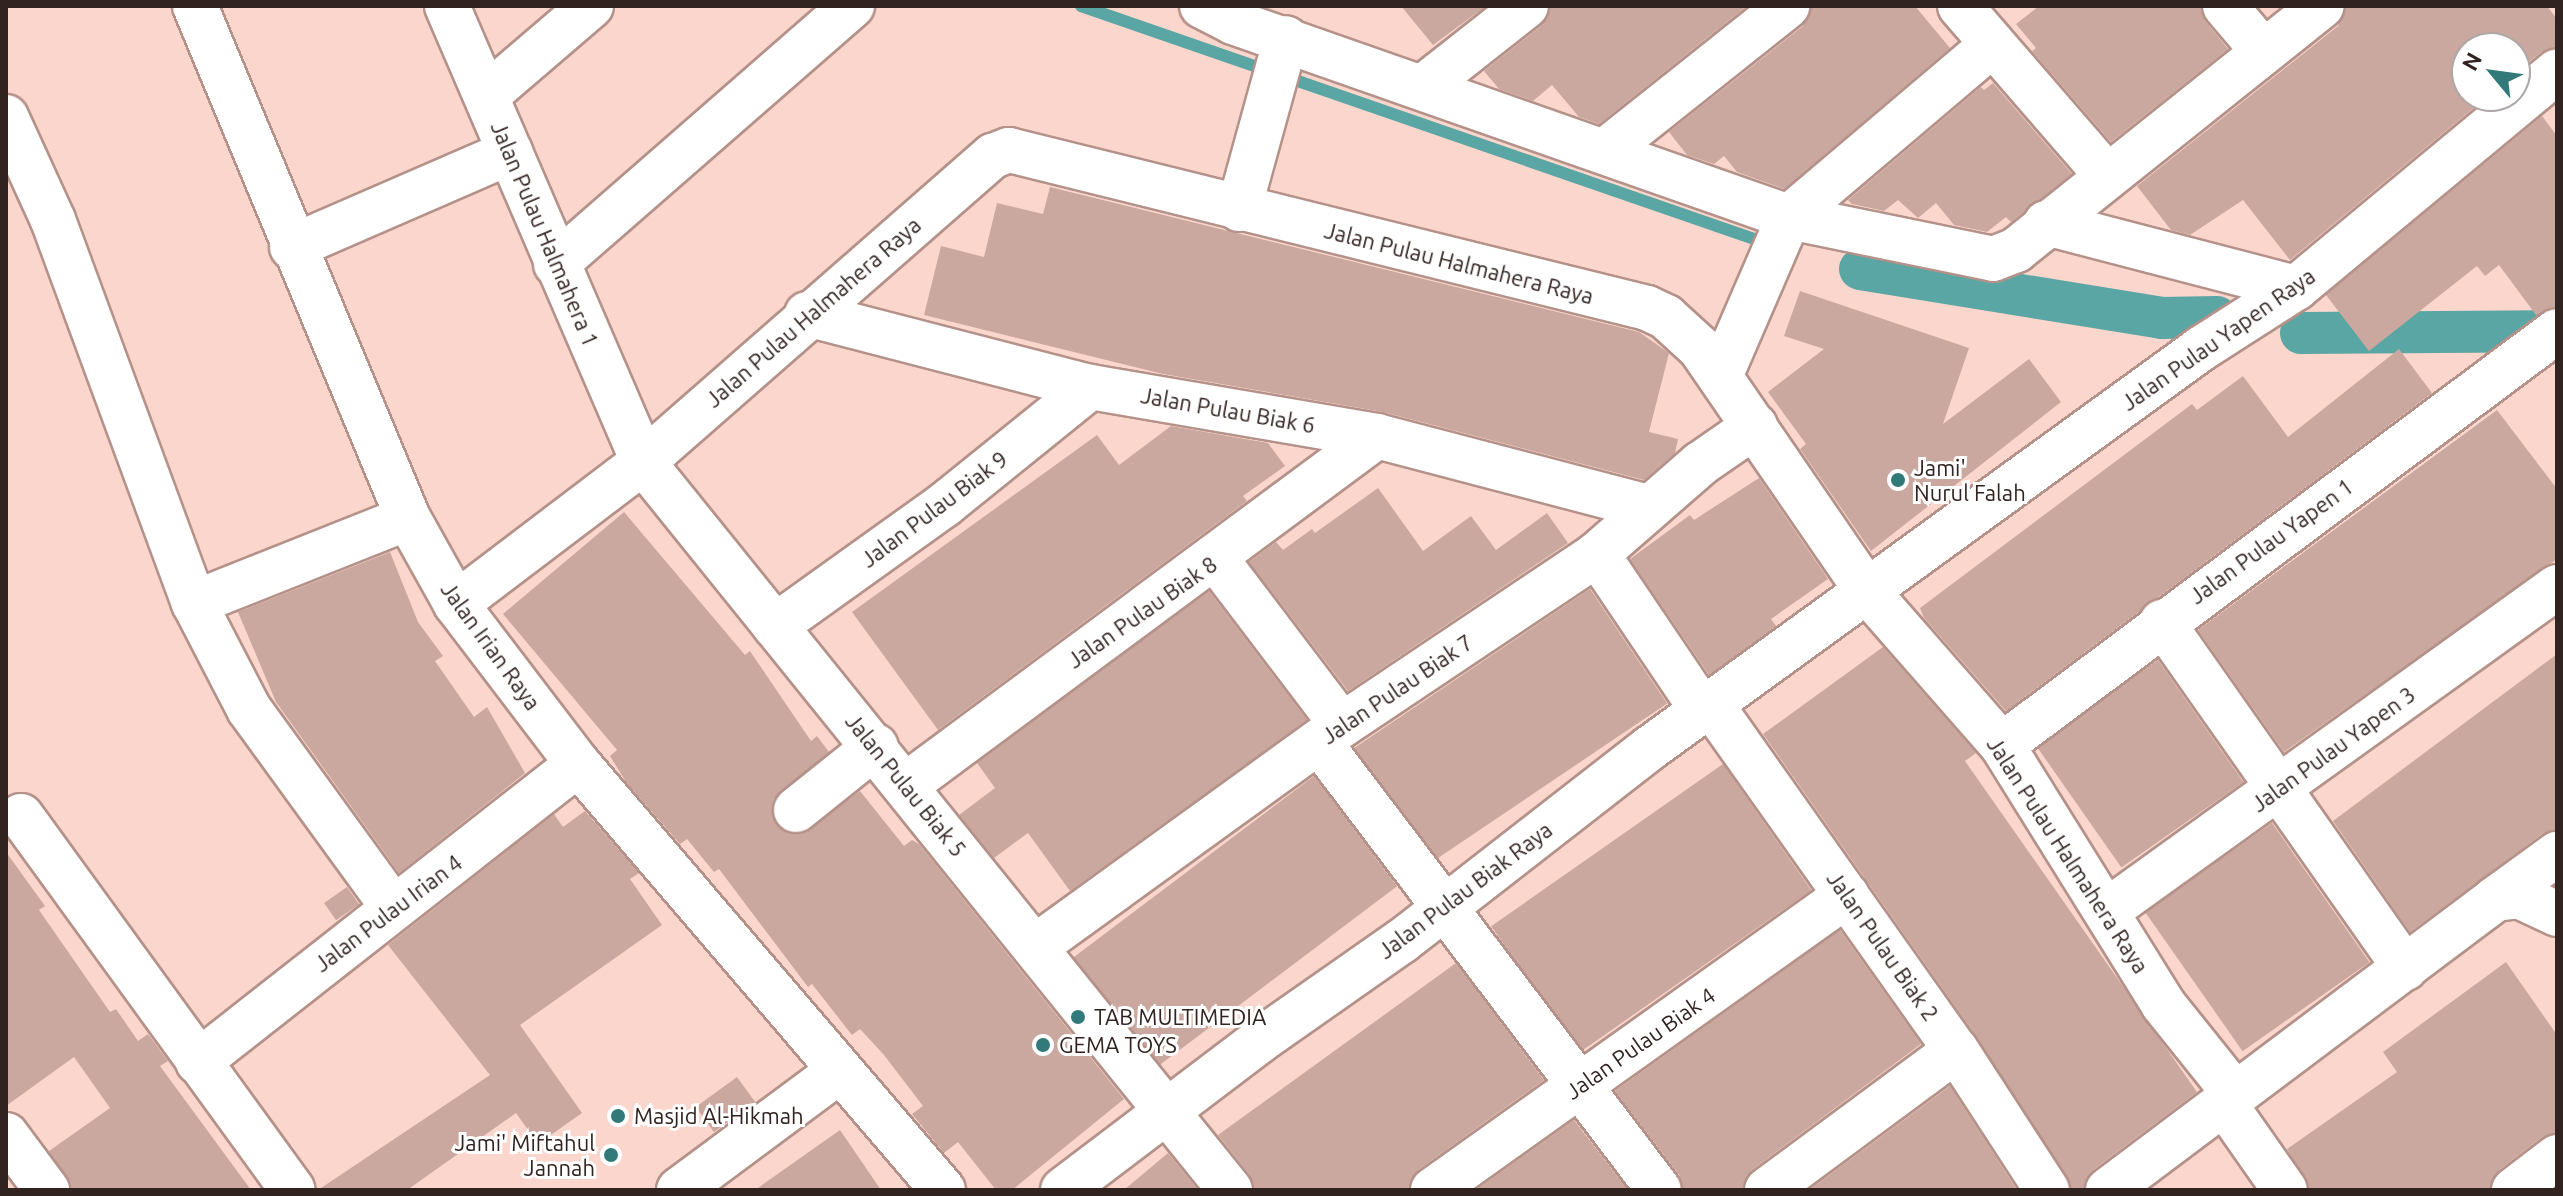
<!DOCTYPE html>
<html>
<head>
<meta charset="utf-8">
<style>
  body { margin:0 }
  #map { position:relative; width:2563px; height:1196px; overflow:hidden; background:#fbd6cd; font-family:Ubuntu,sans-serif }
  div>[style] { position:absolute }
  .stream>* { height:12px; margin:-6px; padding:0 6px; transform-origin:6px; border-radius:6px; background:#5aa6a4 }
  .canal>* { height:42px; margin:-21px; padding:0 21px; transform-origin:21px; border-radius:21px; background:#5aa6a4 }
  .building>* { inset:0; background:#cba89f; transform-origin:0 0 }
  .roads { filter:drop-shadow(2px 0 #b49289) drop-shadow(-2px 0 #b49289) drop-shadow(0 2px #b49289) drop-shadow(0 -2px #b49289) }
  .street>* { height:44px; margin:-22px; padding:0 22px; transform-origin:22px; border-radius:22px; background:#fff }
  .dots>* { width:22px; height:22px; translate:-50% -50%; box-sizing:border-box; border:4px solid #fff; border-radius:50% }
  span { translate:-50% -50%; white-space:nowrap; text-align:center; line-height:1.15; -webkit-text-stroke:6px #fff; paint-order:stroke }
  .street-label { font-size:22px; color:#312320 }
  .poi-label { font-size:22px; color:#312320 }
  .left { translate:0 -50%; text-align:left }
  .right { translate:-100% -50%; text-align:right }
  .frame { position:absolute; inset:0; border:8px solid #312320; pointer-events:none }
  .north { position:absolute; left:2451px; top:32px; width:80px; height:80px; box-sizing:border-box; background:#fff; border:2px solid #ada7a6; border-radius:50%; rotate:299deg; font-size:22px; font-weight:700; line-height:32px; text-align:center; color:#312320 }
  .north::after { content:''; display:block; margin:auto; width:28px; height:36px; background:#317a79; clip-path:polygon(50% 0,100% 100%,50% 72%,0 100%) }
</style>
</head>
<body>
<div id="map">
  <div class="stream">
    <i style="left:1081px;top:6px;width:715px;rotate:19.09deg"></i>
  </div>
  <div class="canal">
    <i style="left:1860px;top:269px;width:305px;rotate:9.2deg"></i>
    <i style="left:2161px;top:318px;width:56px;rotate:-1deg"></i>
    <i style="left:2301px;top:333px;width:256px;rotate:-0.4deg"></i>
  </div>
  <div class="building">
    <i style="clip-path:polygon(1401px 6px,1486px 6px,1433px 45px)"></i>
    <i style="clip-path:polygon(1550px 6px,1747px 6px,1599px 124px,1579px 117px,1552px 85px,1533px 101px,1499px 89px,1484px 71px,1541px 26px)"></i>
    <i style="clip-path:polygon(1811px 6px,1915px 6px,1950px 48px,1784px 189px,1737px 172px,1724px 156px,1714px 164px,1687px 155px,1669px 132px,1803px 26px)"></i>
    <i style="clip-path:polygon(2039px 6px,2201px 6px,2205px 21px,2228px 49px,2111px 142px,2032px 51px,2036px 48px,2016px 24px)"></i>
    <i style="clip-path:polygon(2346px 6px,2547px 6px,2557px 19px,2557px 47px,2541px 52px,2515px 73px,2515px 48px,2467px 48px,2467px 96px,2488px 96px,2290px 260px,2243px 200px,2190px 235px,2171px 230px,2137px 186px,2338px 26px)"></i>
    <i style="clip-path:polygon(1993px 83px,2072px 174px,2011px 222px,2006px 217px,1987px 232px,1954px 225px,1936px 203px,1918px 218px,1898px 200px,1884px 211px,1852px 204px,1848px 200px,1981px 87px,1984px 90px)"></i>
    <i style="clip-path:polygon(2542px 116px,2557px 136px,2557px 306px,2536px 315px,2499px 265px,2485px 276px,2477px 266px,2369px 351px,2326px 295px)"></i>
    <i style="clip-path:polygon(1050px 187px,1639px 332px,1669px 353px,1649px 432px,1678px 439px,1675px 453px,1644px 480px,1383px 412px,1163px 374px,924px 315px,941px 246px,984px 257px,997px 203px,1043px 214px)"></i>
    <i style="clip-path:polygon(1800px 291px,1969px 348px,1943px 424px,2029px 359px,2061px 402px,1871px 551px,1800px 449px,1806px 444px,1768px 392px,1824px 349px,1784px 336px)"></i>
    <i style="clip-path:polygon(2399px 349px,2432px 393px,2006px 711px,1924px 618px,1920px 608px,2192px 404px,2197px 410px,2243px 376px,2288px 437px)"></i>
    <i style="clip-path:polygon(2497px 410px,2557px 489px,2557px 559px,2284px 752px,2198px 630px)"></i>
    <i style="clip-path:polygon(1171px 426px,1268px 443px,1285px 466px,1243px 496px,1247px 501px,938px 730px,852px 612px,1097px 435px,1119px 465px)"></i>
    <i style="clip-path:polygon(1759px 478px,1828px 579px,1771px 619px,1776px 626px,1709px 675px,1630px 559px,1690px 515px,1694px 520px)"></i>
    <i style="clip-path:polygon(1378px 488px,1423px 551px,1471px 516px,1496px 550px,1547px 513px,1568px 543px,1348px 691px,1249px 562px,1276px 542px,1283px 550px,1312px 529px,1315px 533px)"></i>
    <i style="clip-path:polygon(624px 512px,745px 655px,750px 651px,811px 741px,817px 736px,829px 752px,773px 800px,777px 826px,801px 834px,860px 791px,904px 846px,912px 840px,919px 844px,1124px 1099px,1012px 1190px,996px 1190px,958px 1142px,944px 1153px,912px 1114px,923px 1106px,884px 1055px,860px 1029px,852px 1035px,812px 984px,808px 987px,719px 869px,714px 872px,687px 839px,680px 844px,626px 782px,610px 756px,617px 750px,503px 614px)"></i>
    <i style="clip-path:polygon(390px 552px,418px 622px,443px 656px,435px 661px,474px 717px,487px 707px,525px 773px,399px 873px,276px 702px,238px 612px)"></i>
    <i style="left:1590px;top:589px;width:138px;height:284px;rotate:56deg"></i>
    <i style="clip-path:polygon(1209px 591px,1307px 720px,1070px 891px,1028px 833px,994px 858px,959px 815px,995px 788px,977px 763px)"></i>
    <i style="clip-path:polygon(1883px 647px,1976px 753px,1965px 761px,2197px 1092px,2093px 1170px,2084px 1190px,2072px 1190px,1976px 1036px,1763px 734px)"></i>
    <i style="clip-path:polygon(2557px 654px,2557px 829px,2542px 834px,2410px 932px,2333px 821px)"></i>
    <i style="left:2158px;top:660px;width:149px;height:149px;rotate:55deg"></i>
    <i style="left:1723px;top:764px;width:154px;height:283px;rotate:55deg"></i>
    <i style="left:1314px;top:776px;width:138px;height:301px;rotate:53deg"></i>
    <i style="clip-path:polygon(585px 811px,639px 873px,630px 879px,662px 925px,520px 1025px,582px 1113px,538px 1144px,516px 1113px,407px 1190px,318px 1190px,490px 1075px,388px 945px,554px 814px,563px 827px)"></i>
    <i style="left:2272px;top:823px;width:170px;height:155px;rotate:55deg"></i>
    <i style="clip-path:polygon(6px 852px,45px 906px,39px 910px,110px 1012px,116px 1009px,138px 1041px,148px 1034px,168px 1061px,160px 1066px,251px 1190px,72px 1190px,49px 1151px,110px 1108px,74px 1057px,6px 1106px)"></i>
    <i style="left:347px;top:887px;width:21px;height:28px;rotate:55deg"></i>
    <i style="clip-path:polygon(1840px 930px,1921px 1044px,1752px 1170px,1742px 1190px,1683px 1190px,1679px 1175px,1615px 1091px)"></i>
    <i style="clip-path:polygon(2506px 962px,2557px 1035px,2557px 1133px,2542px 1137px,2499px 1170px,2490px 1190px,2310px 1190px,2287px 1149px,2397px 1072px,2383px 1052px)"></i>
    <i style="clip-path:polygon(1456px 963px,1544px 1080px,1418px 1170px,1408px 1190px,1254px 1190px,1249px 1174px,1218px 1135px)"></i>
    <i style="left:737px;top:1077px;width:31px;height:51px;rotate:54deg"></i>
    <i style="clip-path:polygon(1950px 1086px,2017px 1190px,1809px 1190px)"></i>
    <i style="clip-path:polygon(1574px 1120px,1628px 1190px,1476px 1190px)"></i>
    <i style="clip-path:polygon(840px 1130px,881px 1190px,755px 1190px)"></i>
    <i style="clip-path:polygon(1168px 1153px,1198px 1190px,1124px 1190px)"></i>
  </div>
  <div class="roads">
    <div class="street">
      <i style="left:195px;top:6px;width:555px;rotate:67.41deg"></i>
      <i style="left:408px;top:518px;width:98px;rotate:60.8deg"></i>
      <i style="left:456px;top:604px;width:201px;rotate:52.7deg"></i>
      <i style="left:578px;top:764px;width:561px;rotate:49.41deg"></i>
      <i style="left:447px;top:6px;width:496px;rotate:66.7deg"></i>
      <i style="left:643px;top:462px;width:935px;rotate:51.12deg"></i>
      <i style="left:1202px;top:6px;width:35px;rotate:27deg"></i>
      <i style="left:1233px;top:22px;width:589px;rotate:19.33deg"></i>
      <i style="left:1789px;top:217px;width:208px;rotate:11.6deg"></i>
      <i style="left:1993px;top:259px;width:25px;rotate:-21deg"></i>
      <i style="left:2016px;top:250px;width:391px;rotate:-38.6deg"></i>
      <i style="left:1960px;top:6px;width:225px;rotate:49.1deg"></i>
      <i style="left:2225px;top:6px;width:59px;rotate:49.8deg"></i>
      <i style="left:1423px;top:87px;width:131px;rotate:-38.2deg"></i>
      <i style="left:487px;top:95px;width:137px;rotate:-40.6deg"></i>
      <i style="left:6px;top:117px;width:113px;rotate:65.5deg"></i>
      <i style="left:53px;top:220px;width:408px;rotate:69.8deg"></i>
      <i style="left:194px;top:603px;width:119px;rotate:62.6deg"></i>
      <i style="left:249px;top:709px;width:243px;rotate:54deg"></i>
      <i style="left:1605px;top:151px;width:233px;rotate:-38.5deg"></i>
      <i style="left:1239px;top:209px;width:177px;rotate:-74.6deg"></i>
      <i style="left:1789px;top:217px;width:266px;rotate:-40.3deg"></i>
      <i style="left:2046px;top:223px;width:258px;rotate:14.6deg"></i>
      <i style="left:292px;top:247px;width:238px;rotate:-23.5deg"></i>
      <i style="left:556px;top:264px;width:393px;rotate:-41.1deg"></i>
      <i style="left:807px;top:314px;width:292px;rotate:14.5deg"></i>
      <i style="left:1090px;top:387px;width:291px;rotate:9.7deg"></i>
      <i style="left:1377px;top:436px;width:280px;rotate:14.7deg"></i>
      <i style="left:1721px;top:374px;width:171px;rotate:-66.6deg"></i>
      <i style="left:1597px;top:554px;width:189px;rotate:56deg"></i>
      <i style="left:1216px;top:559px;width:208px;rotate:52.8deg"></i>
      <i style="left:194px;top:603px;width:230px;rotate:-21.7deg"></i>
      <i style="left:456px;top:604px;width:235px;rotate:-37.2deg"></i>
      <i style="left:643px;top:462px;width:465px;rotate:-41.2deg"></i>
      <i style="left:993px;top:156px;width:17px;rotate:-21deg"></i>
      <i style="left:1009px;top:150px;width:657px;rotate:13.91deg"></i>
      <i style="left:1647px;top:308px;width:21px;rotate:25deg"></i>
      <i style="left:1666px;top:317px;width:46px;rotate:42.4deg"></i>
      <i style="left:1700px;top:348px;width:295px;rotate:55.5deg"></i>
      <i style="left:1867px;top:591px;width:205px;rotate:48.8deg"></i>
      <i style="left:2002px;top:745px;width:305px;rotate:58.1deg"></i>
      <i style="left:2163px;top:1004px;width:115px;rotate:51.3deg"></i>
      <i style="left:2162px;top:622px;width:423px;rotate:54.9deg"></i>
      <i style="left:775px;top:626px;width:208px;rotate:-35.6deg"></i>
      <i style="left:944px;top:505px;width:188px;rotate:-38.9deg"></i>
      <i style="left:1712px;top:706px;width:422px;rotate:54.7deg"></i>
      <i style="left:1956px;top:1050px;width:167px;rotate:57deg"></i>
      <i style="left:1319px;top:742px;width:562px;rotate:52.8deg"></i>
      <i style="left:2002px;top:745px;width:692px;rotate:-36.72deg"></i>
      <i style="left:906px;top:785px;width:586px;rotate:-36.54deg"></i>
      <i style="left:796px;top:810px;width:102px;rotate:-38.7deg"></i>
      <i style="left:21px;top:816px;width:462px;rotate:54deg"></i>
      <i style="left:2495px;top:899px;width:77px;rotate:-36deg"></i>
      <i style="left:2108px;top:910px;width:553px;rotate:-35.73deg"></i>
      <i style="left:1035px;top:947px;width:379px;rotate:-35.9deg"></i>
      <i style="left:1342px;top:725px;width:307px;rotate:-33.8deg"></i>
      <i style="left:1597px;top:554px;width:137px;rotate:-41.1deg"></i>
      <i style="left:1700px;top:464px;width:67px;rotate:-34.6deg"></i>
      <i style="left:198px;top:1062px;width:483px;rotate:-38.1deg"></i>
      <i style="left:2224px;top:1103px;width:106px;rotate:55deg"></i>
      <i style="left:6px;top:1135px;width:69px;rotate:53.3deg"></i>
      <i style="left:679px;top:1190px;width:199px;rotate:-36.6deg"></i>
      <i style="left:1063px;top:1190px;width:246px;rotate:-37.2deg"></i>
      <i style="left:1259px;top:1041px;width:174px;rotate:-35deg"></i>
      <i style="left:1402px;top:941px;width:314px;rotate:-37.9deg"></i>
      <i style="left:1650px;top:748px;width:682px;rotate:-35.93deg"></i>
      <i style="left:2202px;top:348px;width:112px;rotate:-32.6deg"></i>
      <i style="left:2296px;top:288px;width:339px;rotate:-39.7deg"></i>
      <i style="left:1433px;top:1190px;width:508px;rotate:-35.47deg"></i>
      <i style="left:1767px;top:1190px;width:235px;rotate:-36.5deg"></i>
      <i style="left:2108px;top:1190px;width:484px;rotate:-36.9deg"></i>
      <i style="left:2495px;top:899px;width:24px;rotate:-7deg"></i>
      <i style="left:2519px;top:896px;width:42px;rotate:25.3deg"></i>
      <i style="left:2514px;top:1190px;width:54px;rotate:-37.5deg"></i>
    </div>
  </div>
  <div class="dots">
    <i style="left:1898px;top:480px;background:#317a79"></i>
    <i style="left:1078px;top:1017px;background:#317a79"></i>
    <i style="left:1043px;top:1045px;background:#317a79"></i>
    <i style="left:618px;top:1116px;background:#317a79"></i>
    <i style="left:611px;top:1155px;background:#317a79"></i>
  </div>
  <div class="street-label">
    <span style="left:545px;top:234px;rotate:67deg">Jalan Pulau Halmahera 1</span>
    <span style="left:1459px;top:263px;rotate:14deg">Jalan Pulau Halmahera Raya</span>
    <span style="left:813px;top:312px;rotate:-41deg">Jalan Pulau Halmahera Raya</span>
    <span style="left:2218px;top:339px;rotate:-35deg">Jalan Pulau Yapen Raya</span>
    <span style="left:1228px;top:410px;rotate:10deg">Jalan Pulau Biak 6</span>
    <span style="left:934px;top:509px;rotate:-37deg">Jalan Pulau Biak 9</span>
    <span style="left:2271px;top:541px;rotate:-36deg">Jalan Pulau Yapen 1</span>
    <span style="left:1142px;top:612px;rotate:-35deg">Jalan Pulau Biak 8</span>
    <span style="left:491px;top:646px;rotate:54deg">Jalan Irian Raya</span>
    <span style="left:1397px;top:689px;rotate:-34deg">Jalan Pulau Biak 7</span>
    <span style="left:2333px;top:749px;rotate:-36deg">Jalan Pulau Yapen 3</span>
    <span style="left:906px;top:785px;rotate:51deg">Jalan Pulau Biak 5</span>
    <span style="left:2068px;top:855px;rotate:57deg">Jalan Pulau Halmahera Raya</span>
    <span style="left:1465px;top:890px;rotate:-37deg">Jalan Pulau Biak Raya</span>
    <span style="left:388px;top:913px;rotate:-37deg">Jalan Pulau Irian 4</span>
    <span style="left:1883px;top:946px;rotate:55deg">Jalan Pulau Biak 2</span>
    <span style="left:1640px;top:1043px;rotate:-35deg">Jalan Pulau Biak 4</span>
  </div>
  <div class="poi-label">
    <span class="left" style="left:1914px;top:480px">Jami'<br>Nurul Falah</span>
    <span class="left" style="left:1094px;top:1017px">TAB MULTIMEDIA</span>
    <span class="left" style="left:1059px;top:1045px">GEMA TOYS</span>
    <span class="left" style="left:634px;top:1116px">Masjid Al-Hikmah</span>
    <span class="right" style="left:595px;top:1155px">Jami' Miftahul<br>Jannah</span>
  </div>
  <div class="frame"></div>
  <div class="north">N</div>
</div>
</body>
</html>
